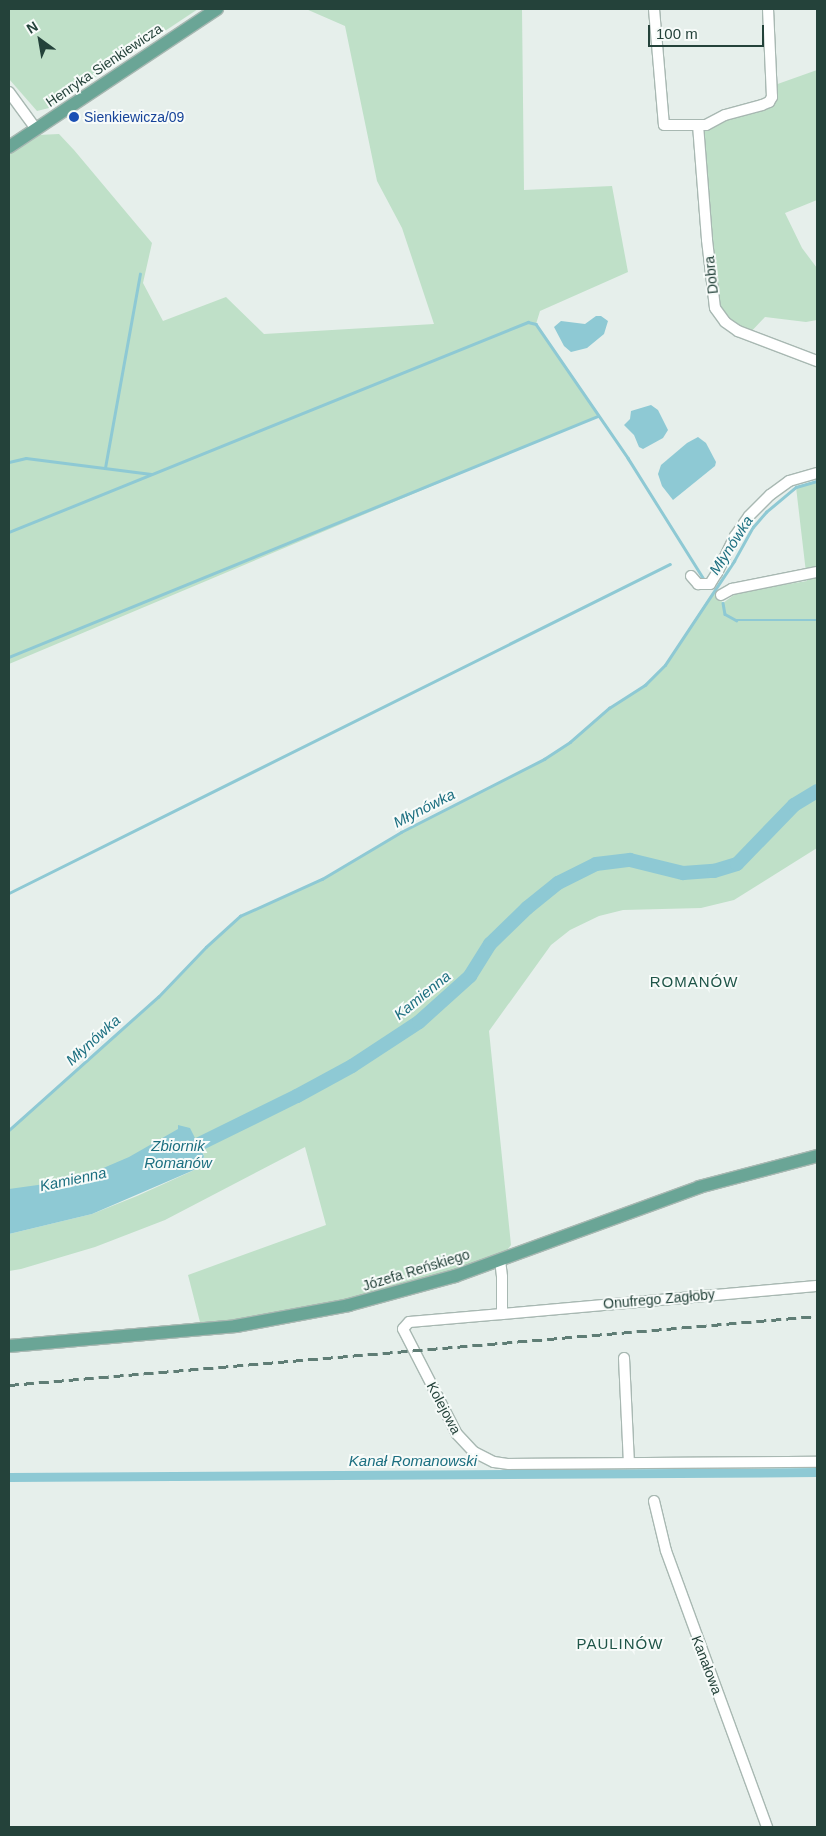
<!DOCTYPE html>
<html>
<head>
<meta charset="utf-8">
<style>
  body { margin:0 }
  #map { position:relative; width:826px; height:1836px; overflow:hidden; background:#e6efeb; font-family:Helvetica,sans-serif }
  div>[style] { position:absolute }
  .green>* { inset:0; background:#bfe0c8 }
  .water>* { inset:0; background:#8ec9d4 }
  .stream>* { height:2.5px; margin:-1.25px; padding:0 1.25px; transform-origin:1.25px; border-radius:1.25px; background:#8ec9d4 }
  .canal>* { height:9px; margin:-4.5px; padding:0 4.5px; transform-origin:4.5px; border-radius:4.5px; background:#8ec9d4 }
  .river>* { height:14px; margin:-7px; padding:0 7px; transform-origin:7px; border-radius:7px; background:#8ec9d4 }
  .roads { filter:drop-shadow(1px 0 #a8b8b2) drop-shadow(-1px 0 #a8b8b2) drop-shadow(0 1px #a8b8b2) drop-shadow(0 -1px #a8b8b2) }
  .minor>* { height:10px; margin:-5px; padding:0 5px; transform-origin:5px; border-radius:5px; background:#fff }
  .major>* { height:12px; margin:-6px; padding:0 6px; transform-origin:6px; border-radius:6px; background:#6aa596 }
  .rail>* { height:2.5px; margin-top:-1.25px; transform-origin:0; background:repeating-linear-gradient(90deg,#5f7d75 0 10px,transparent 0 15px) }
  .dots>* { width:14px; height:14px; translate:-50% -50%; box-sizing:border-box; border:2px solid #f7fbf9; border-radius:50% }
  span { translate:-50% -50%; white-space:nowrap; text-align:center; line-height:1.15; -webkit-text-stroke:4px #f7fbf9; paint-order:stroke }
  .street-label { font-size:14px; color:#24423a }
  .transit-label { font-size:14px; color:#164399 }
  .left { translate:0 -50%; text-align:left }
  .water-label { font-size:15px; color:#1c6f80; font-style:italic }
  .neighbourhood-label { font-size:15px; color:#1f5548; letter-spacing:1px }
  .frame { position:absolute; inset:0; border:10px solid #24423a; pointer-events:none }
  .north { position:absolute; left:15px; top:15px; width:50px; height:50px; -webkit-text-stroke:4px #f7fbf9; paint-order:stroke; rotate:328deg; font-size:14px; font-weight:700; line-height:20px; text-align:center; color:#24423a }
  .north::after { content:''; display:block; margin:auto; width:18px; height:22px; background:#24423a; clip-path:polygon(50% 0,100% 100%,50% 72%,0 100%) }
  .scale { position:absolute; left:648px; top:25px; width:116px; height:22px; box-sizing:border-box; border:2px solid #24423a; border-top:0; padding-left:6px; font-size:15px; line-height:18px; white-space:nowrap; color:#24423a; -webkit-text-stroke:4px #f7fbf9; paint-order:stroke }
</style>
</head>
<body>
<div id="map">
  <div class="green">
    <i style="clip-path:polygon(9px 9px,198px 9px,49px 108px,37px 111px,9px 79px)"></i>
    <i style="clip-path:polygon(306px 9px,522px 9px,524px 190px,612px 186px,628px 272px,540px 311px,536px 324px,598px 416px,9px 664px,9px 153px,38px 135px,59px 134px,74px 150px,152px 243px,143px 283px,163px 321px,226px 297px,264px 334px,434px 324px,402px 228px,377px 181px,345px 26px)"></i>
    <i style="clip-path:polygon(817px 70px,817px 200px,785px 213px,802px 248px,817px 268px,817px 320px,806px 322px,765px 317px,747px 336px,719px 316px,698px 125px,769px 102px,772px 86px)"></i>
    <i style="clip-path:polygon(817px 481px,817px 848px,734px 900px,701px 908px,623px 910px,599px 916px,570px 930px,551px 945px,489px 1031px,511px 1245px,500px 1260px,415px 1288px,202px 1330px,188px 1275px,326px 1225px,305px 1147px,165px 1220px,95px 1247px,21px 1269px,9px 1271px,9px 1234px,92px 1214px,137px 1196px,201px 1167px,204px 1156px,200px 1143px,114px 1188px,9px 1209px,9px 1130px,158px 997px,206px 947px,240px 916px,322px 879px,401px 832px,544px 759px,570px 742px,609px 708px,645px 685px,665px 665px,712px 593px,717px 595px,723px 603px,738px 592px,807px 581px,796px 487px)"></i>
  </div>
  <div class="water">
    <i style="clip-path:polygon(596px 316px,601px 316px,608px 321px,604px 334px,587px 348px,571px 352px,564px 346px,554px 327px,561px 321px,585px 324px)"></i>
    <i style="clip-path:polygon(651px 405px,658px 410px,668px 430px,663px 438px,643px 449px,639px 447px,634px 435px,624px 425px,630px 419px,631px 411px)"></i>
    <i style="clip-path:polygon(698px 437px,706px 443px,716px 462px,715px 466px,673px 500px,662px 486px,658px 474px,661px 465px,687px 443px)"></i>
    <i style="clip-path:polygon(178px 1125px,190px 1128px,204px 1156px,201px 1167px,92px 1214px,9px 1234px,9px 1189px,45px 1184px,94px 1172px,129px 1157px,178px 1129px)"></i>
  </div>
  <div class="stream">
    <i style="left:9px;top:462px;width:17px;rotate:-13deg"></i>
    <i style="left:26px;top:458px;width:126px;rotate:7.3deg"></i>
    <i style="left:105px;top:468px;width:197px;rotate:-79.8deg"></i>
    <i style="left:9px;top:532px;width:560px;rotate:-22.03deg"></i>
    <i style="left:528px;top:322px;width:8px;rotate:14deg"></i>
    <i style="left:536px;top:324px;width:163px;rotate:55.5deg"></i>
    <i style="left:628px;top:458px;width:143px;rotate:57.9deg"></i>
    <i style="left:723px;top:603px;width:11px;rotate:80deg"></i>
    <i style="left:725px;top:614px;width:13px;rotate:29deg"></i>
    <i style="left:736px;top:620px;width:81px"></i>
    <i style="left:9px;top:657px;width:636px;rotate:-22.25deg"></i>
    <i style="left:9px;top:893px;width:738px;rotate:-26.46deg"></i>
    <i style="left:9px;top:1130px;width:200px;rotate:-41.8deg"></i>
    <i style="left:158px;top:997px;width:69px;rotate:-46.2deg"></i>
    <i style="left:206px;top:947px;width:46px;rotate:-42.4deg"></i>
    <i style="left:240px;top:916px;width:90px;rotate:-24.3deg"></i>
    <i style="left:322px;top:879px;width:92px;rotate:-30.7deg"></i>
    <i style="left:401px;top:832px;width:161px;rotate:-27deg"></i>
    <i style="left:544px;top:759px;width:31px;rotate:-33deg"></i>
    <i style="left:570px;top:742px;width:52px;rotate:-41.1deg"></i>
    <i style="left:609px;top:708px;width:43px;rotate:-32.6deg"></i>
    <i style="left:645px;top:685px;width:28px;rotate:-45deg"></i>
    <i style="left:665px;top:665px;width:125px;rotate:-56.4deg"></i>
    <i style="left:734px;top:561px;width:39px;rotate:-61deg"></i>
    <i style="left:753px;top:527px;width:20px;rotate:-49deg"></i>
    <i style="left:766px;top:512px;width:39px;rotate:-40deg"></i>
    <i style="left:796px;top:487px;width:22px;rotate:-16deg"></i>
  </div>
  <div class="canal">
    <i style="left:9px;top:1477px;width:808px;rotate:-0.35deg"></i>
  </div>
  <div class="river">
    <i style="left:181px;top:1153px;width:129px;rotate:-26.2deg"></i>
    <i style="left:297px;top:1096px;width:63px;rotate:-28.6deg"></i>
    <i style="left:352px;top:1066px;width:80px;rotate:-33.3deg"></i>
    <i style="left:419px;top:1022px;width:69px;rotate:-42deg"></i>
    <i style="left:470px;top:976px;width:38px;rotate:-58deg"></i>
    <i style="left:490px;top:944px;width:52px;rotate:-44.2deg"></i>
    <i style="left:527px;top:908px;width:40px;rotate:-39deg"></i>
    <i style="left:558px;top:883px;width:42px;rotate:-26.6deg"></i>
    <i style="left:596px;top:864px;width:34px;rotate:-7deg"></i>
    <i style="left:630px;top:860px;width:55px;rotate:13.8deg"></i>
    <i style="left:683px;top:873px;width:31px;rotate:-4deg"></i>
    <i style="left:714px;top:871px;width:24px;rotate:-17deg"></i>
    <i style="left:737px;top:864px;width:82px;rotate:-46deg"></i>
    <i style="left:794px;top:805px;width:27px;rotate:-31deg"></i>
  </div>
  <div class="roads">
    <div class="minor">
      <i style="left:654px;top:9px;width:116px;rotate:85.1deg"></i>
      <i style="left:664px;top:125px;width:42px"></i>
      <i style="left:706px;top:125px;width:21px;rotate:-28deg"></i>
      <i style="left:725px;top:115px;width:38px;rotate:-15deg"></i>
      <i style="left:762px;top:105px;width:8px;rotate:-23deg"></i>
      <i style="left:769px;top:102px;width:6px;rotate:-59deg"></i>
      <i style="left:772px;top:97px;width:88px;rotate:-92.6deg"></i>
      <i style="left:9px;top:92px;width:46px;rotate:53.9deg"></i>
      <i style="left:698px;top:125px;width:115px;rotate:85.5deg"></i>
      <i style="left:707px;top:240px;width:68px;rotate:83.3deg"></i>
      <i style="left:715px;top:308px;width:17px;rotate:54deg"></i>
      <i style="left:725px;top:322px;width:16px;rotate:35deg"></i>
      <i style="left:738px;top:331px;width:85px;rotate:20.8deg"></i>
      <i style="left:691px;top:576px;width:11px;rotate:49deg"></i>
      <i style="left:698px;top:584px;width:12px"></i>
      <i style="left:710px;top:584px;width:13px;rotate:-58deg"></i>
      <i style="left:717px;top:573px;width:41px;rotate:-64.1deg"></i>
      <i style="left:735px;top:536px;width:24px;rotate:-55deg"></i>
      <i style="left:749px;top:516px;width:30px;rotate:-45deg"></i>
      <i style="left:770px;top:495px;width:24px;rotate:-36deg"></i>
      <i style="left:789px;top:481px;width:29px;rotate:-16deg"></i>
      <i style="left:721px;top:595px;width:13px;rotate:-29deg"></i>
      <i style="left:732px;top:589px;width:87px;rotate:-11.3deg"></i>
      <i style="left:500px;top:1260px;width:17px;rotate:83deg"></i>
      <i style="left:502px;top:1277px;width:37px;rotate:90deg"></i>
      <i style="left:502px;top:1314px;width:93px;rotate:175.1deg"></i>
      <i style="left:409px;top:1322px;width:9px;rotate:131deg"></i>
      <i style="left:403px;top:1329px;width:118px;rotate:62.8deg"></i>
      <i style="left:457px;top:1434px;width:25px;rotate:47deg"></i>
      <i style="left:474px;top:1452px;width:22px;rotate:27deg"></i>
      <i style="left:494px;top:1462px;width:15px;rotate:8deg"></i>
      <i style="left:509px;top:1464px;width:308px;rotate:-0.4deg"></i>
      <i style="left:502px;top:1314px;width:316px;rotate:-5.1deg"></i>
      <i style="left:624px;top:1358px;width:105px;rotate:87.3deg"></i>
      <i style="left:654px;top:1501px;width:51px;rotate:76.5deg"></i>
      <i style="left:666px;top:1551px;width:294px;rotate:69.9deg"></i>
    </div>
    <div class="major">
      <i style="left:9px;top:147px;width:250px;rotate:-33.6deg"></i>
      <i style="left:9px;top:1346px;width:228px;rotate:-5deg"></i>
      <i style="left:236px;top:1326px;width:115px;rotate:-10.5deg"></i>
      <i style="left:349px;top:1305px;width:110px;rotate:-15.3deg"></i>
      <i style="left:455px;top:1276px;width:260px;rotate:-20deg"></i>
      <i style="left:699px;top:1187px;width:122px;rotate:-14.7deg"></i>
    </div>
  </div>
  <div class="rail">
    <i style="left:9px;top:1385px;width:811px;rotate:-4.88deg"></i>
  </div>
  <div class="dots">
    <i style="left:74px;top:117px;background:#1a4fb4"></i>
  </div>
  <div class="street-label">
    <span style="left:104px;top:65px;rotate:-34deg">Henryka Sienkiewicza</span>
    <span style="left:711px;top:275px;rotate:-96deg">Dobra</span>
    <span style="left:416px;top:1270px;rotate:-17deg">Józefa Reńskiego</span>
    <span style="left:659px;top:1299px;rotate:-5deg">Onufrego Zagłoby</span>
    <span style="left:444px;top:1408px;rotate:62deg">Kolejowa</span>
    <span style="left:707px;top:1665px;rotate:69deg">Kanałowa</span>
  </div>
  <div class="transit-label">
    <span class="left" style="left:84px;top:117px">Sienkiewicza/09</span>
  </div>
  <div class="water-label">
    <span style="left:731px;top:545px;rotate:-57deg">Młynówka</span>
    <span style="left:424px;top:808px;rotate:-27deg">Młynówka</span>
    <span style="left:422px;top:995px;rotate:-39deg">Kamienna</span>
    <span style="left:93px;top:1040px;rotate:-42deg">Młynówka</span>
    <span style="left:178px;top:1154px">Zbiornik<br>Romanów</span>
    <span style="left:73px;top:1179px;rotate:-12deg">Kamienna</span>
    <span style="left:413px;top:1461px">Kanał Romanowski</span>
  </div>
  <div class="neighbourhood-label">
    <span style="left:694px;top:982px">ROMANÓW</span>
    <span style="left:620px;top:1644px">PAULINÓW</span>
  </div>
  <div class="frame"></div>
  <div class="north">N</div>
  <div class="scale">100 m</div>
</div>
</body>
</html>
